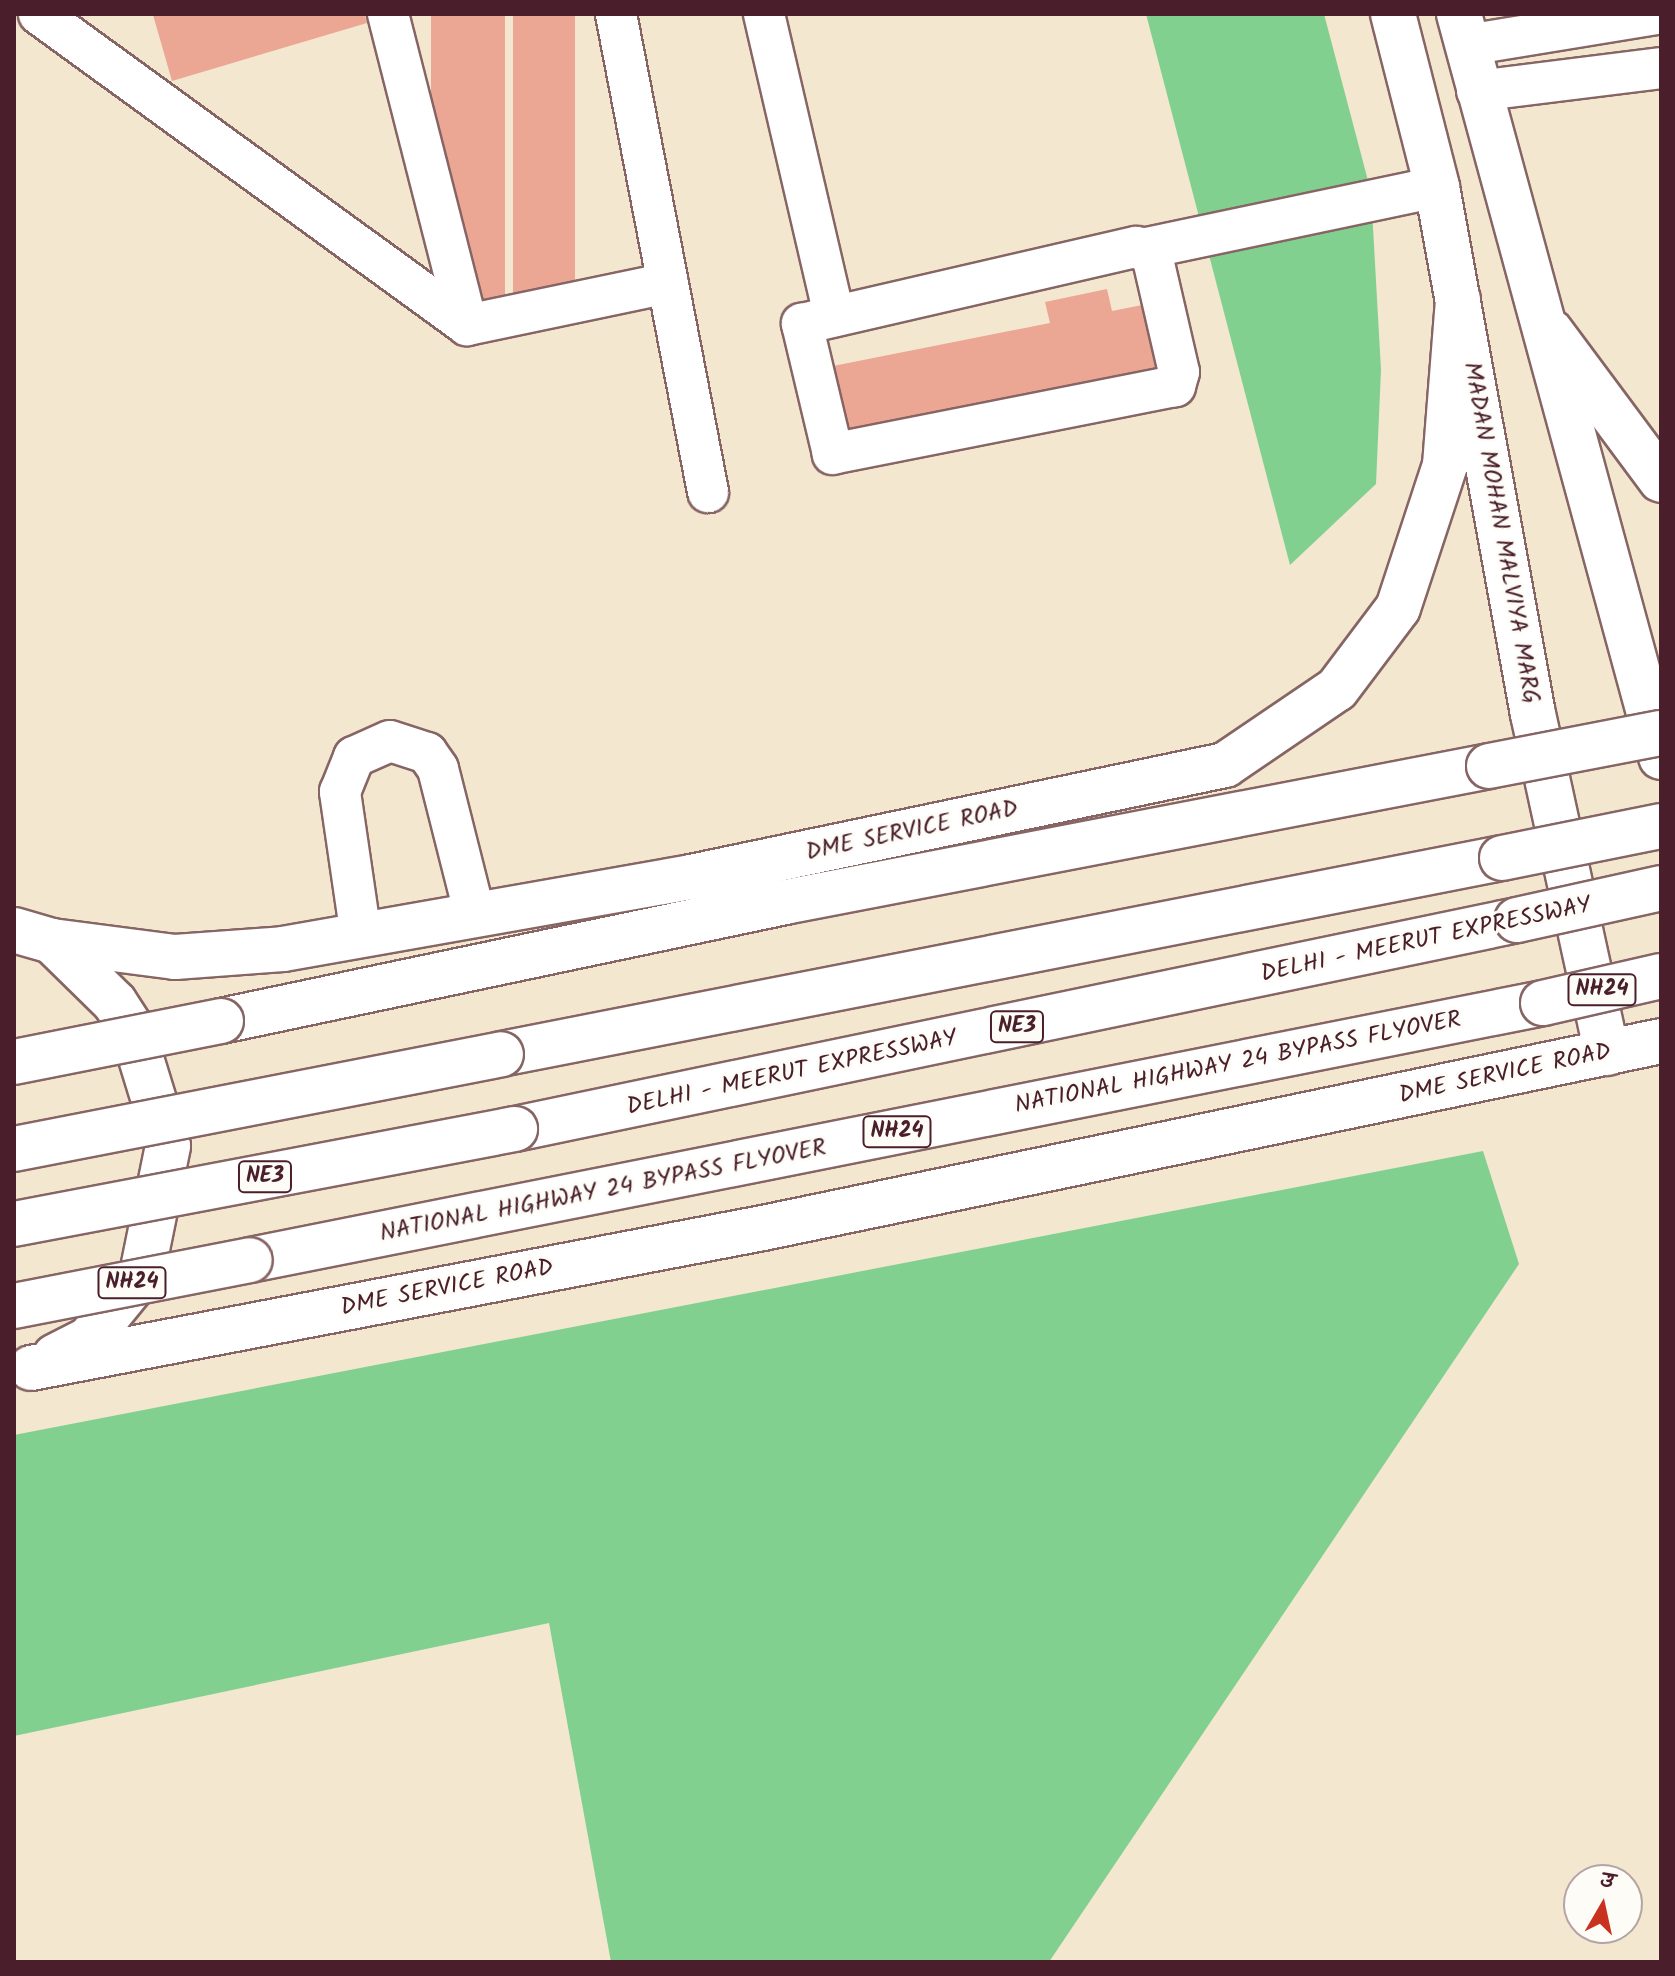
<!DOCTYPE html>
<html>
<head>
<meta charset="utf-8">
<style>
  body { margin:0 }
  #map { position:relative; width:1675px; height:1976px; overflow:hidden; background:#f4e7cf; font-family:Kalam,"Playpen Sans Deva",sans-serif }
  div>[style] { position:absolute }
  .green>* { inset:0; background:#82d090 }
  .building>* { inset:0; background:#eba794; transform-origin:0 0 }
  .roads { filter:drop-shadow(2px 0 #866564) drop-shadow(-2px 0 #866564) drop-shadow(0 2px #866564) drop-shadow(0 -2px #866564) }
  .minor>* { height:40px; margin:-20px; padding:0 20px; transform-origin:20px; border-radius:20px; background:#fff }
  .major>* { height:44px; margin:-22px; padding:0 22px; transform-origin:22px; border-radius:22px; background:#fff }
  .highway>* { height:44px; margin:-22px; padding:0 22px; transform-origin:22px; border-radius:22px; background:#fff }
  .bridges { filter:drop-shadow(2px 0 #866564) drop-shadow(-2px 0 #866564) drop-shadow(0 2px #866564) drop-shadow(0 -2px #866564) }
  .highway-bridge>* { height:44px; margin:-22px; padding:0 22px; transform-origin:22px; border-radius:22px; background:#fff }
  span { translate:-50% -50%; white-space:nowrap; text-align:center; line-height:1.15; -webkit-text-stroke:6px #fdfcf7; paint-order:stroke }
  .shield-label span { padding:2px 6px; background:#fdfcf7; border:2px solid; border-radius:6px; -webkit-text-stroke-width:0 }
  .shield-label { font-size:22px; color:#4a1f2b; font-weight:700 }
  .street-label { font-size:24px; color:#4a1f2b }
  .frame { position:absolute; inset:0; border:16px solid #4a1f2b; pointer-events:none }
  .north { position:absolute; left:1563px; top:1864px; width:80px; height:80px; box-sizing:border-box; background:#fdfcf7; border:2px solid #b5a4a5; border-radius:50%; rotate:9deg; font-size:22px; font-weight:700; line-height:32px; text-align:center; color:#4a1f2b }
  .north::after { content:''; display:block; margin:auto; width:28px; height:36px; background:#c8321e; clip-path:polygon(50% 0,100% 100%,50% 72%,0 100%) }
</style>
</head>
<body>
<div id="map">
  <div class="green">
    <i style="clip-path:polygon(1146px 14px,1324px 14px,1371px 192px,1381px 370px,1376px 484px,1290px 565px)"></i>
    <i style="clip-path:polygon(1483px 1151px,1519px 1264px,1049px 1962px,611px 1962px,549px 1623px,14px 1736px,14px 1435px)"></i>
  </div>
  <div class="building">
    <i style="clip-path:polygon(364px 14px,367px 23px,172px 81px,153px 15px)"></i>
    <i style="left:431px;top:14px;width:74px;height:295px"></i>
    <i style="left:513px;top:14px;width:62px;height:281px"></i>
    <i style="clip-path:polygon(1107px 289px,1112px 311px,1152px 303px,1168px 382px,839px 448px,823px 368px,1050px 323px,1045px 302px)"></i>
  </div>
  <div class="roads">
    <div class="minor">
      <i style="left:39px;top:14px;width:529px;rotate:36deg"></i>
      <i style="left:467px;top:325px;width:205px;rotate:-11.8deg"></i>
      <i style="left:388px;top:14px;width:321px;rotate:75.7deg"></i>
      <i style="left:616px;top:14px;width:487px;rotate:79.1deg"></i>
      <i style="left:764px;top:14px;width:310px;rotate:76.9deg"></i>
      <i style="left:1467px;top:45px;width:192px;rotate:-9.3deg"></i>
      <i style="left:1477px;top:91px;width:185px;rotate:-7.1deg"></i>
      <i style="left:1136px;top:247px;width:18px;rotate:27deg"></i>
      <i style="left:1152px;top:255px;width:120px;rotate:77deg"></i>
      <i style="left:1179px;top:372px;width:15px;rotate:106deg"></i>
      <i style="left:1175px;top:386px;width:349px;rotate:168.8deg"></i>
      <i style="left:833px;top:454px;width:134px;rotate:-103.4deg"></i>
      <i style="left:802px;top:324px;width:343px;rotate:-13deg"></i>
      <i style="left:1147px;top:248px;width:296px;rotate:-11.9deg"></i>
      <i style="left:361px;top:936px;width:146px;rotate:-98.3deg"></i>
      <i style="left:340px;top:792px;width:38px;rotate:-68deg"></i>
      <i style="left:354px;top:757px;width:39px;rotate:-24deg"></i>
      <i style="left:390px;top:741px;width:39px;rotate:18deg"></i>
      <i style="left:427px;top:753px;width:19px;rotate:55deg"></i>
      <i style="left:438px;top:769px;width:151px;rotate:75.8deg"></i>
    </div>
    <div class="major">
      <i style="left:1393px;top:14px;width:179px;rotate:75.7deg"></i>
      <i style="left:1437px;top:187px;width:536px;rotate:79.68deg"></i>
      <i style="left:1533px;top:714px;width:347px;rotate:77.7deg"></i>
      <i style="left:1459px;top:14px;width:770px;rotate:74.79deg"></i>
      <i style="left:1551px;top:332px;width:184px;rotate:53.4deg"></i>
      <i style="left:14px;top:930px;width:40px;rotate:16deg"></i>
      <i style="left:52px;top:941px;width:88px;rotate:44.5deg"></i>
      <i style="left:115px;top:1003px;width:31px;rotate:57deg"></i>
      <i style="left:132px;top:1029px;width:122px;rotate:72.9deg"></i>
      <i style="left:168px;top:1146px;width:131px;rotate:101.5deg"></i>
      <i style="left:142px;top:1274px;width:84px;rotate:129.2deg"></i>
      <i style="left:89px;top:1339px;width:38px;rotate:153deg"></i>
      <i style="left:52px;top:941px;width:124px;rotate:7.4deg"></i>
      <i style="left:175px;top:957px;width:108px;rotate:-4.2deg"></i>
      <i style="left:283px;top:949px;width:414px;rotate:-10deg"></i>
      <i style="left:691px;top:877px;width:546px;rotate:-11.85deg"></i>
      <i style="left:1225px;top:765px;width:135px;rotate:-34.2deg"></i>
      <i style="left:1337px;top:689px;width:101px;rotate:-53deg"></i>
      <i style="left:1398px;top:608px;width:151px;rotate:-71.8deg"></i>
      <i style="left:1445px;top:465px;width:166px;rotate:-85.5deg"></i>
      <i style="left:31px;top:1368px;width:745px;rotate:-10.83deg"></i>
      <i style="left:763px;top:1228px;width:917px;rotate:-11.76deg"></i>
    </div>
    <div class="highway">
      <i style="left:221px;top:1021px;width:576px;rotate:-11.91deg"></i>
      <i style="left:785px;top:902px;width:717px;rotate:-10.93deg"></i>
      <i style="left:501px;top:1054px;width:1020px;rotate:-11.08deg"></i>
      <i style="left:515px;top:1129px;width:1024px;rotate:-11.78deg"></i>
      <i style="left:250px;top:1260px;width:1318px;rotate:-11.24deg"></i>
    </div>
  </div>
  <div class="bridges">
    <div class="highway-bridge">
      <i style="left:1489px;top:766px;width:175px;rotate:-10.9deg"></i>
      <i style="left:1502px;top:858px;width:162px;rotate:-11.4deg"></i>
      <i style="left:1517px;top:920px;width:148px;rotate:-12.5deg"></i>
      <i style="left:1543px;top:1003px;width:121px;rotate:-12.9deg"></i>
      <i style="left:14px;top:1062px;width:211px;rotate:-11.2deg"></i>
      <i style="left:14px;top:1149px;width:496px;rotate:-11deg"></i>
      <i style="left:14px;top:1224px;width:510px;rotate:-10.74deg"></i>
      <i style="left:14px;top:1306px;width:240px;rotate:-11deg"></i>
    </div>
  </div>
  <div class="shield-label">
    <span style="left:1602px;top:990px">NH24</span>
    <span style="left:1017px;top:1027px">NE3</span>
    <span style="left:897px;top:1132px">NH24</span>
    <span style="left:265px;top:1177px">NE3</span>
    <span style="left:132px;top:1283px">NH24</span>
  </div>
  <div class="street-label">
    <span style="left:1501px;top:533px;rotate:80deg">MADAN MOHAN MALVIYA MARG</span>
    <span style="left:912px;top:831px;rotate:-12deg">DME SERVICE ROAD</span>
    <span style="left:1426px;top:940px;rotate:-12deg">DELHI - MEERUT EXPRESSWAY</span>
    <span style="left:1238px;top:1063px;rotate:-11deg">NATIONAL HIGHWAY 24 BYPASS FLYOVER</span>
    <span style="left:792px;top:1073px;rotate:-12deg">DELHI - MEERUT EXPRESSWAY</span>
    <span style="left:1505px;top:1074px;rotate:-12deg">DME SERVICE ROAD</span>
    <span style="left:603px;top:1191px;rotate:-11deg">NATIONAL HIGHWAY 24 BYPASS FLYOVER</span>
    <span style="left:447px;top:1288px;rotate:-11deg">DME SERVICE ROAD</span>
  </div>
  <div class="frame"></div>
  <div class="north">उ</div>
</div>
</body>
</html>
